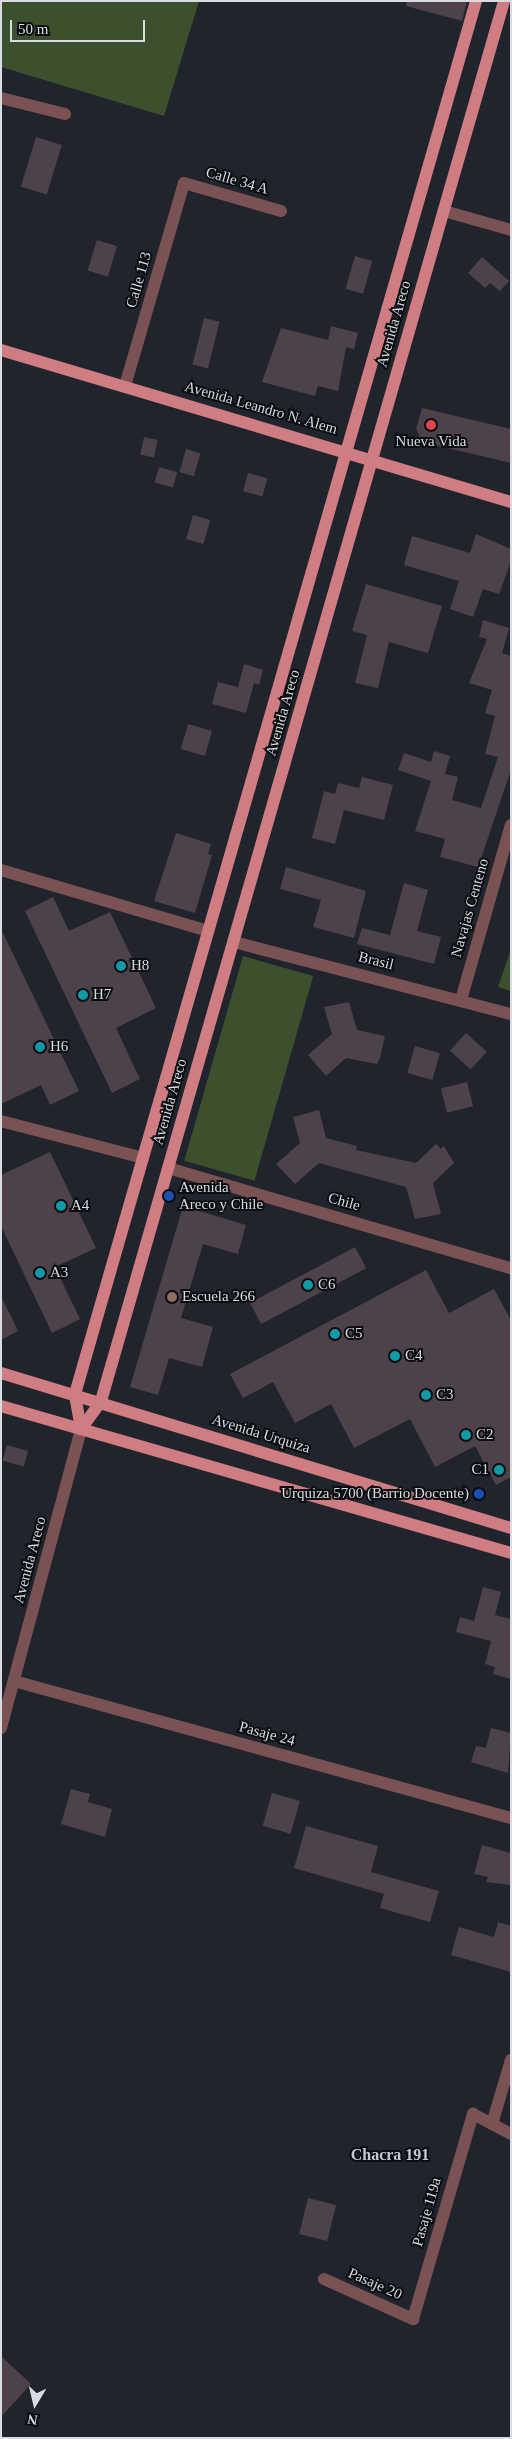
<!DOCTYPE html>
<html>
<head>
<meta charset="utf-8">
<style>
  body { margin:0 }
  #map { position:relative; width:512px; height:2439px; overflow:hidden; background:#20242d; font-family:"Times New Roman",serif }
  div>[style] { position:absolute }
  .green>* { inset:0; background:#3d502e; transform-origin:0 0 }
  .building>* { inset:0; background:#4d4249; transform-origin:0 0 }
  .minor>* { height:12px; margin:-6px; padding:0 6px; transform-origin:6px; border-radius:6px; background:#7a5253 }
  .major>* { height:12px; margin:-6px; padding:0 6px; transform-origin:6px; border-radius:6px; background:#cf7d82 }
  .dots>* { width:14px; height:14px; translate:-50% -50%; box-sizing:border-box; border:2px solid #0b0d11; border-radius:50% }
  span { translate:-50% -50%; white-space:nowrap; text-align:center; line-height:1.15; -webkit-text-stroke:4px #0b0d11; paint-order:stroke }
  .street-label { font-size:15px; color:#d8dce2 }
  .poi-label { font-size:15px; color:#d8dce2 }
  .left { translate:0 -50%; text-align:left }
  .right { translate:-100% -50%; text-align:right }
  .neighbourhood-label { font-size:16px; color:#c3c9d6; font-weight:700 }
  .frame { position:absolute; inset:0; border:2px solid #d8dce2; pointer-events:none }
  .north { position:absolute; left:10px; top:2379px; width:50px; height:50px; -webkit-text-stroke:4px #0b0d11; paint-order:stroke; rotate:189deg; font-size:14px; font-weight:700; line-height:20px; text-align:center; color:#d8dce2 }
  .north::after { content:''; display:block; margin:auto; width:18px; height:22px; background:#d8dce2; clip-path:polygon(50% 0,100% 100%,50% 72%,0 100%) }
  .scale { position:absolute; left:10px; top:20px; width:135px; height:22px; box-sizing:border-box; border:2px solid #d8dce2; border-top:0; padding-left:6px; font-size:15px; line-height:18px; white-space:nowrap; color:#d8dce2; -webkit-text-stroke:4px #0b0d11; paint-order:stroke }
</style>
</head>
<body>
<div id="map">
  <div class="green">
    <i style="clip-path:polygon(1px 1px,199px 1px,164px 116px,1px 67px)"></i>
    <i style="clip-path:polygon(511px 949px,511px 991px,498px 987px)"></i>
    <i style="left:243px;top:956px;width:73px;height:213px;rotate:16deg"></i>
  </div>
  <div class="building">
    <i style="clip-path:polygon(407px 1px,467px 1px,462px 21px,406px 6px)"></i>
    <i style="left:36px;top:137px;width:27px;height:52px;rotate:17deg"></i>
    <i style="left:97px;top:240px;width:21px;height:32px;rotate:17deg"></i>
    <i style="left:355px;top:256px;width:18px;height:34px;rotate:16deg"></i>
    <i style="clip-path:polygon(482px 257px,509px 281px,500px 291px,490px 283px,485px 288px,468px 273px)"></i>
    <i style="left:204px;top:318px;width:16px;height:48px;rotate:14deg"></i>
    <i style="clip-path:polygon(331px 326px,358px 333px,354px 349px,346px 347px,338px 391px,318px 386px,315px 396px,262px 382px,281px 328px,328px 340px)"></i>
    <i style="clip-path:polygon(422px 408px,511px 429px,511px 463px,422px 442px,416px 429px)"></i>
    <i style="left:144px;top:437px;width:14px;height:18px;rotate:12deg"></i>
    <i style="left:186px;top:449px;width:15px;height:24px;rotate:16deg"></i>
    <i style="left:159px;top:467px;width:19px;height:16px;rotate:16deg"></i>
    <i style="left:248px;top:473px;width:20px;height:19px;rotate:15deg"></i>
    <i style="left:193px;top:515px;width:18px;height:25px;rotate:16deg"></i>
    <i style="clip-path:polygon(476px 534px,511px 549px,511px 561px,499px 594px,483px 589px,473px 617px,450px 609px,459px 581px,404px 565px,412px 536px,470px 553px)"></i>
    <i style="clip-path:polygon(366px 584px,442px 606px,428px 653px,389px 642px,378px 688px,355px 683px,367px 635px,352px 631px)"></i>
    <i style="clip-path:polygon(483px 620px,509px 628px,502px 653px,511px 656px,511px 770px,478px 867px,440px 857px,445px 839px,415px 831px,431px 781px,398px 770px,404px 753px,431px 762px,434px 751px,450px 756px,445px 774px,458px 777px,452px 800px,481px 808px,498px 757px,485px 754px,495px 716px,485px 713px,492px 690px,469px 683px,487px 639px,479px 637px)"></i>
    <i style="clip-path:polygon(244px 664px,263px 670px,259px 685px,254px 683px,246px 713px,212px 704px,218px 682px,238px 687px)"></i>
    <i style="left:188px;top:724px;width:25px;height:26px;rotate:16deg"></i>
    <i style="clip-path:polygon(362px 777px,393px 785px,384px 820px,344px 810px,335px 844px,312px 838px,324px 791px,335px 794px,338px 783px,359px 788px)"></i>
    <i style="clip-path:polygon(176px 833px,211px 844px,208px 854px,212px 855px,195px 913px,154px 901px)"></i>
    <i style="clip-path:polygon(286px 867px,366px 891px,354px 938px,313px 927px,321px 900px,280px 889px)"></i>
    <i style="clip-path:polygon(404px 883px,428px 890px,417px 931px,441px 937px,434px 964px,357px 944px,362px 928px,390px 935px)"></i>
    <i style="clip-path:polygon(53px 897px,69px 931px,110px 912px,156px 1008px,116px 1028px,140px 1079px,112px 1093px,25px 911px)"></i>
    <i style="clip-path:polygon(1px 929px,79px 1091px,50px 1105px,41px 1085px,1px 1104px)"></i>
    <i style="clip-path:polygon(349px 1002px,357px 1030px,385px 1036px,380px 1058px,377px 1064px,346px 1058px,326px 1076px,308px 1055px,332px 1034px,324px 1007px)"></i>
    <i style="left:466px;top:1033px;width:28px;height:24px;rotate:42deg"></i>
    <i style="left:415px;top:1046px;width:26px;height:28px;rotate:16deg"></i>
    <i style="left:467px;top:1082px;width:25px;height:27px;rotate:76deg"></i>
    <i style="clip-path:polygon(319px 1110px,326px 1138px,357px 1146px,356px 1150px,416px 1163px,436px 1144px,441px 1149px,444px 1146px,454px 1163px,433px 1183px,441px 1214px,415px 1219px,406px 1187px,319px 1163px,295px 1184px,276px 1164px,300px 1143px,293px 1117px)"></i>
    <i style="clip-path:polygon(50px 1152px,96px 1248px,55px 1267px,80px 1319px,52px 1333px,1px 1226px,1px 1175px)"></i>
    <i style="clip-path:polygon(183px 1206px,246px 1225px,238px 1254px,203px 1244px,181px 1318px,213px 1327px,202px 1367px,169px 1358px,158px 1395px,130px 1387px)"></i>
    <i style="left:355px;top:1247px;width:24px;height:119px;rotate:62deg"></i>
    <i style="clip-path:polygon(426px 1270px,449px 1313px,494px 1289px,511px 1320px,511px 1477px,496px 1485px,475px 1446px,435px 1467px,410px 1419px,354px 1448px,331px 1404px,295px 1423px,273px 1382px,243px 1398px,230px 1374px)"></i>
    <i style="clip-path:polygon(1px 1296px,18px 1331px,1px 1340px)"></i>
    <i style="left:7px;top:1445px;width:22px;height:16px;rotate:16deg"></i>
    <i style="clip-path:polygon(483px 1587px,501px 1592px,495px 1615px,511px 1619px,511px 1679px,493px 1674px,495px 1667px,485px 1664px,491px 1641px,456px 1632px,460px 1617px,474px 1621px)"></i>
    <i style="clip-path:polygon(491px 1728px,511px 1733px,508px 1773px,471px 1762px,476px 1746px,486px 1748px)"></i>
    <i style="clip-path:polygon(71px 1789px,90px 1794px,88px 1802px,112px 1809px,105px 1837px,61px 1824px)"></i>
    <i style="left:272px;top:1793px;width:29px;height:34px;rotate:16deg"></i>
    <i style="clip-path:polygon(306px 1826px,378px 1846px,371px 1872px,439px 1891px,430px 1922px,380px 1908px,384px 1894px,294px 1868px)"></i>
    <i style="clip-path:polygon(482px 1845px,511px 1853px,511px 1885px,486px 1882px,488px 1877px,474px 1874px)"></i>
    <i style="clip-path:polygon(498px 1922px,511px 1926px,511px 1972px,451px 1955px,459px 1927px,494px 1937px)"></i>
    <i style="left:308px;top:2198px;width:29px;height:37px;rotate:14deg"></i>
    <i style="clip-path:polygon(1px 2356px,31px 2384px,1px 2417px)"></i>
  </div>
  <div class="minor">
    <i style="left:1px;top:98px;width:66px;rotate:14deg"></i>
    <i style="left:444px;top:211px;width:70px;rotate:15.8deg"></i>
    <i style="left:125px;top:386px;width:211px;rotate:-73.8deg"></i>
    <i style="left:184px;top:183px;width:101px;rotate:16.1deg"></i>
    <i style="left:1px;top:870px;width:216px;rotate:16.4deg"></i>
    <i style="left:234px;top:942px;width:286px;rotate:14.6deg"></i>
    <i style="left:461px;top:1000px;width:182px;rotate:-74.1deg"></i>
    <i style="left:1px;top:1121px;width:147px;rotate:14.6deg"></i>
    <i style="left:168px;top:1168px;width:357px;rotate:16.3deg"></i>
    <i style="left:14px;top:1681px;width:516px;rotate:15.41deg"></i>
    <i style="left:1px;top:1728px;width:310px;rotate:-75deg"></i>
    <i style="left:492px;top:2124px;width:67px;rotate:-73.5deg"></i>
    <i style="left:324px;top:2279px;width:98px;rotate:24.2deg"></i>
    <i style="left:413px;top:2319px;width:214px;rotate:-73.7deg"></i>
    <i style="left:473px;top:2114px;width:43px;rotate:27.8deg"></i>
  </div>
  <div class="major">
    <i style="left:1px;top:350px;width:532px;rotate:16.6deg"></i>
    <i style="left:1px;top:1373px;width:533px;rotate:16.91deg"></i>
    <i style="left:1px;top:1406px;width:531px;rotate:16.08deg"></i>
    <i style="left:81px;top:1429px;width:34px;rotate:-54deg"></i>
    <i style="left:101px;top:1401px;width:1457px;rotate:-73.94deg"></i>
    <i style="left:81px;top:1429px;width:36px;rotate:-100deg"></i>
    <i style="left:75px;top:1394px;width:1450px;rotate:-73.94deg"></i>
  </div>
  <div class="dots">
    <i style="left:431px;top:425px;background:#e0444e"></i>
    <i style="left:121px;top:966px;background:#0f9aa8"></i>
    <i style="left:83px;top:995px;background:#0f9aa8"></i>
    <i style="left:40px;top:1047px;background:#0f9aa8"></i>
    <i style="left:169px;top:1196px;background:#1a4fb4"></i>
    <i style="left:61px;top:1206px;background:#0f9aa8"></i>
    <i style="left:40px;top:1273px;background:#0f9aa8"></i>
    <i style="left:308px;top:1285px;background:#0f9aa8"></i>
    <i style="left:172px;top:1297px;background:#8d6e63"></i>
    <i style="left:335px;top:1334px;background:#0f9aa8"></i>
    <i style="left:395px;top:1356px;background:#0f9aa8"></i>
    <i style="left:426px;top:1395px;background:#0f9aa8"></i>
    <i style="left:466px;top:1435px;background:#0f9aa8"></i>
    <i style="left:499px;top:1470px;background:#0f9aa8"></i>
    <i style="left:479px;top:1494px;background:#1a4fb4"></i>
  </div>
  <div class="street-label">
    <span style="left:237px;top:181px;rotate:16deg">Calle 34 A</span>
    <span style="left:139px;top:280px;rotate:-74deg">Calle 113</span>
    <span style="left:394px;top:324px;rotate:-74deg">Avenida Areco</span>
    <span style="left:261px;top:408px;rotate:16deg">Avenida Leandro N. Alem</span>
    <span style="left:283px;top:713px;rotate:-74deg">Avenida Areco</span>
    <span style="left:470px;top:908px;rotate:-74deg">Navajas Centeno</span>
    <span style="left:376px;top:961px;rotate:14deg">Brasil</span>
    <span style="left:170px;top:1102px;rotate:-74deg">Avenida Areco</span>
    <span style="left:344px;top:1202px;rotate:16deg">Chile</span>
    <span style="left:261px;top:1434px;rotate:17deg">Avenida Urquiza</span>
    <span style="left:30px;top:1560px;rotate:-75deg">Avenida Areco</span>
    <span style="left:267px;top:1734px;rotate:15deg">Pasaje 24</span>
    <span style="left:427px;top:2212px;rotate:-74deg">Pasaje 119a</span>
    <span style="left:375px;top:2284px;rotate:24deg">Pasaje 20</span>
  </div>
  <div class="poi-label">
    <span style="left:431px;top:442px">Nueva Vida</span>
    <span class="left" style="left:131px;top:966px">H8</span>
    <span class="left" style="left:93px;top:995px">H7</span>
    <span class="left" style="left:50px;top:1047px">H6</span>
    <span class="left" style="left:179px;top:1196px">Avenida<br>Areco y Chile</span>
    <span class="left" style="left:71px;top:1206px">A4</span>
    <span class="left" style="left:50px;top:1273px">A3</span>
    <span class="left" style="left:318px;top:1285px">C6</span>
    <span class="left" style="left:182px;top:1297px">Escuela 266</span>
    <span class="left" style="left:345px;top:1334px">C5</span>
    <span class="left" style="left:405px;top:1356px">C4</span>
    <span class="left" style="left:436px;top:1395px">C3</span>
    <span class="left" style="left:476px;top:1435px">C2</span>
    <span class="right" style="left:489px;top:1470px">C1</span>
    <span class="right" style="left:469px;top:1494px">Urquiza 5700 (Barrio Docente)</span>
  </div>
  <div class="neighbourhood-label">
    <span style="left:390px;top:2155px">Chacra 191</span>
  </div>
  <div class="frame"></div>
  <div class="north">N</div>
  <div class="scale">50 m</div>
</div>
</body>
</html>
